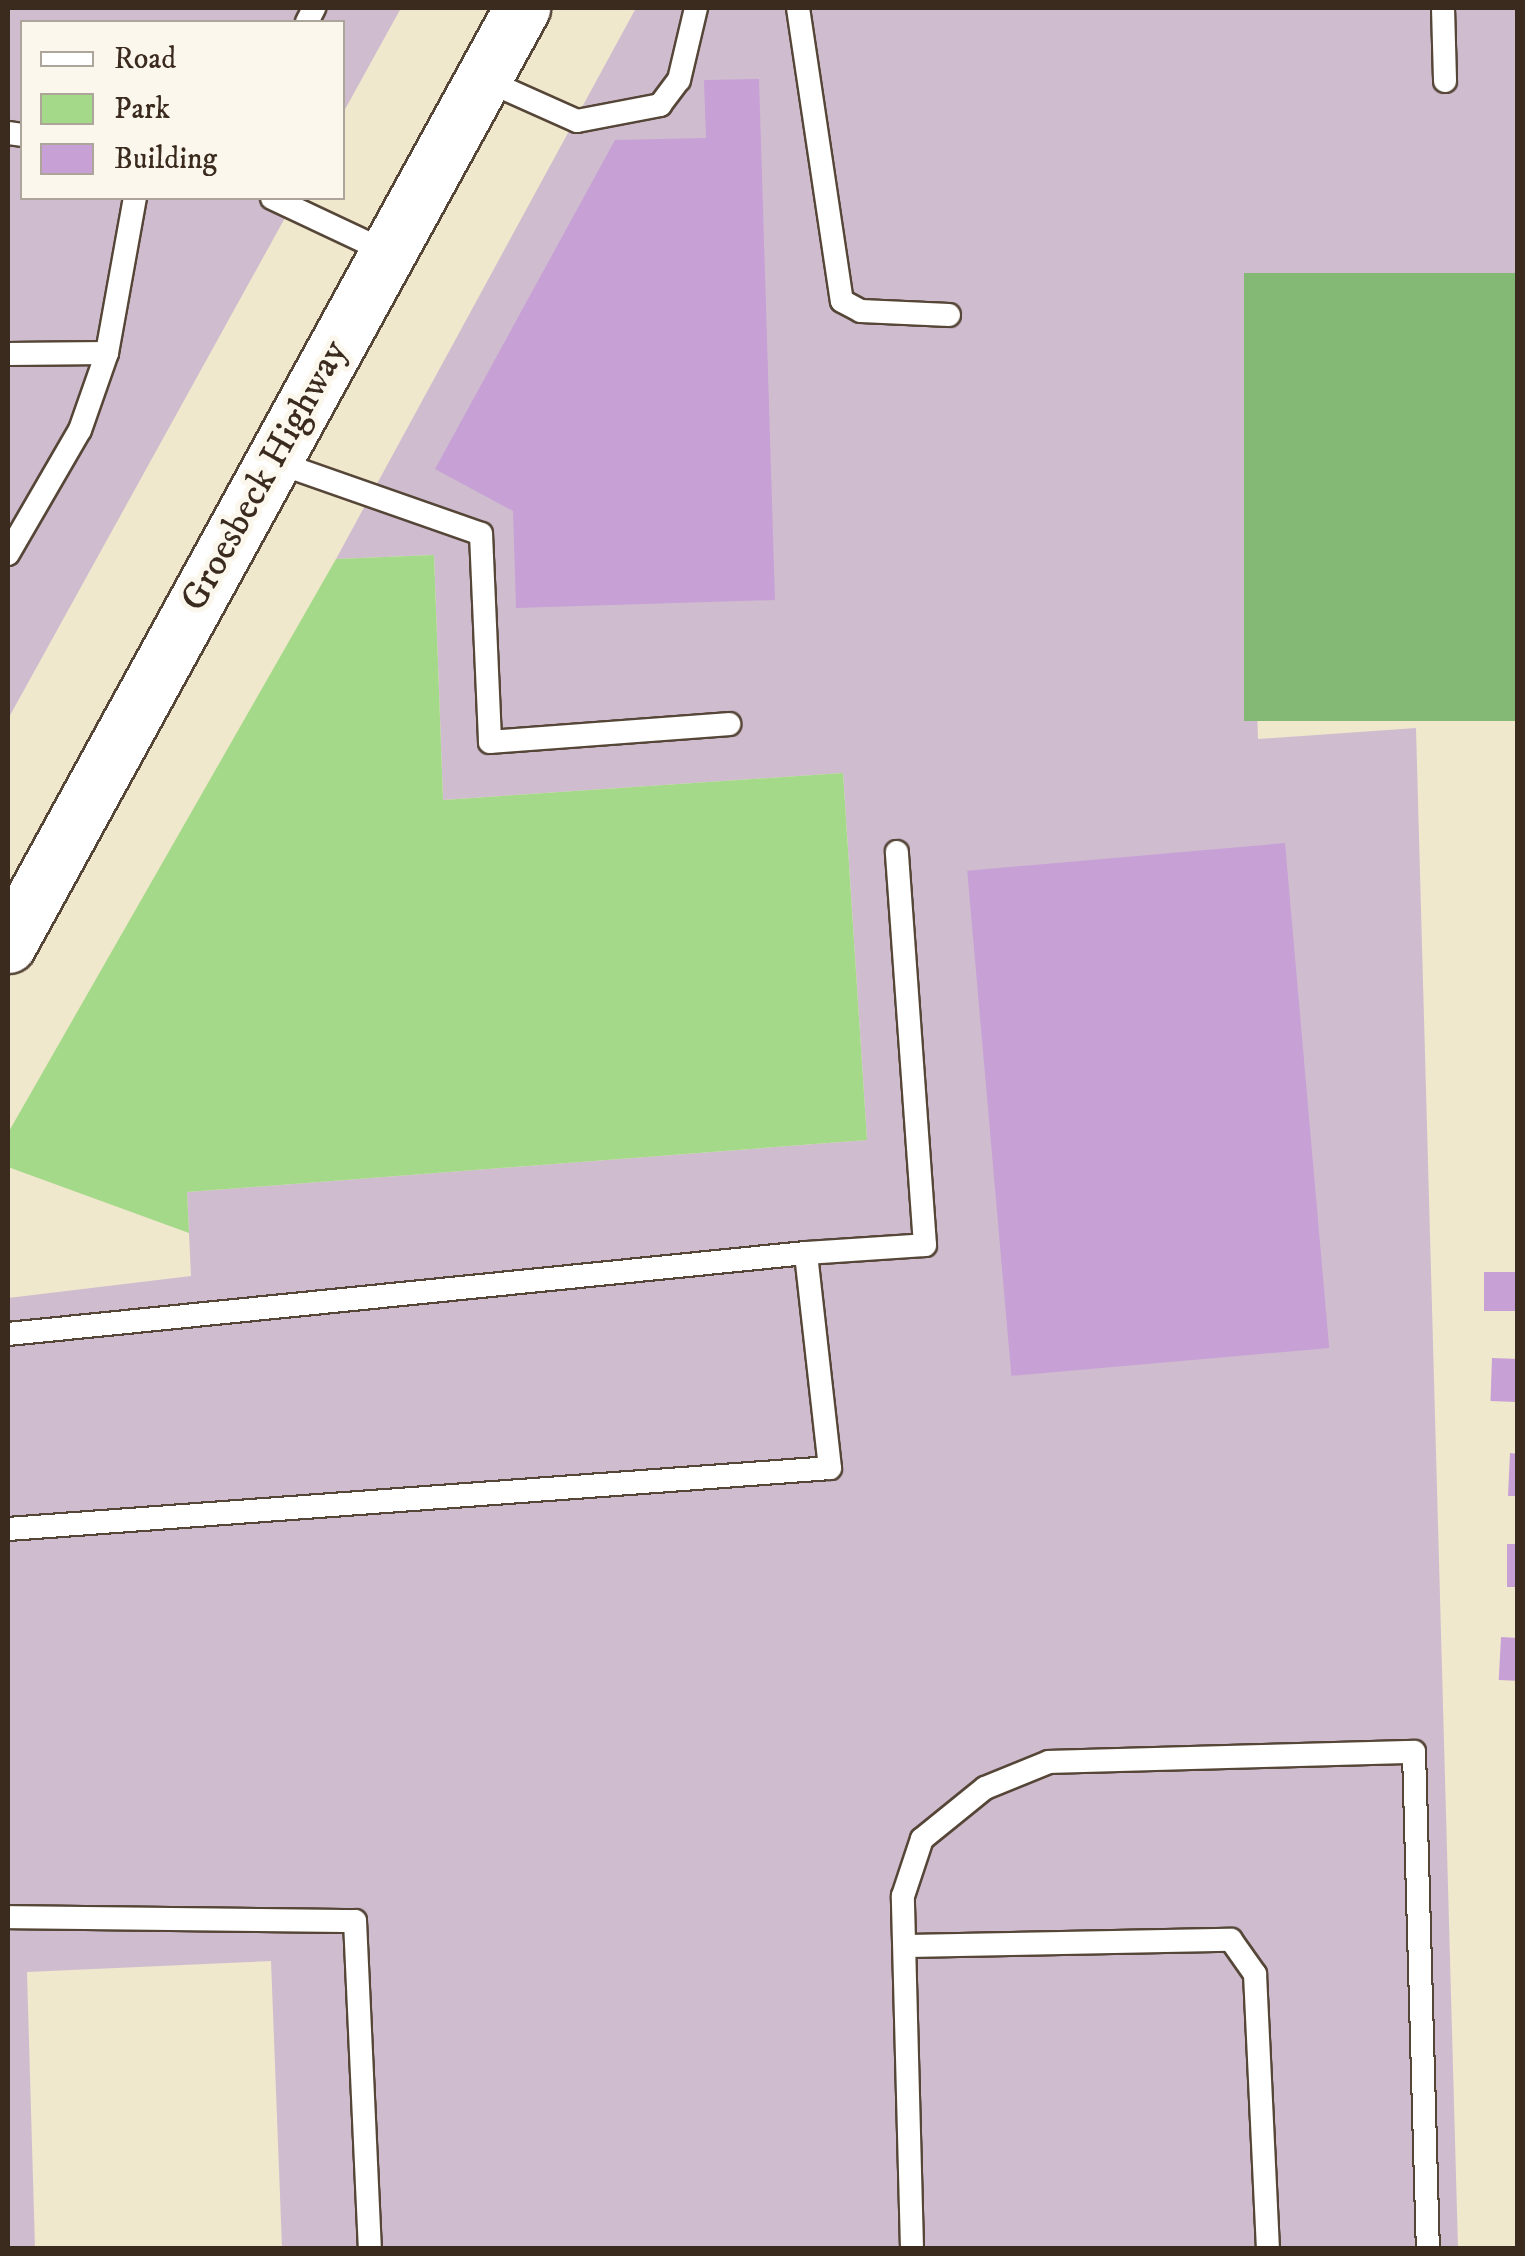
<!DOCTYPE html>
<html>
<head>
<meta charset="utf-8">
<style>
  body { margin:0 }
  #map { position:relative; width:1525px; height:2256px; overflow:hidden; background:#efe8cc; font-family:"IM FELL DW Pica",serif }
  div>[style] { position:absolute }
  .industrial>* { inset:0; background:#cfbdcf }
  .green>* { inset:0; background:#a4d989 }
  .forest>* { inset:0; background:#83b975; transform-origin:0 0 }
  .building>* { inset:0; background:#c7a0d6; transform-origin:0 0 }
  .roads { filter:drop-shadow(2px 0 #564638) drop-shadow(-2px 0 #564638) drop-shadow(0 2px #564638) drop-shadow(0 -2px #564638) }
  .service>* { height:22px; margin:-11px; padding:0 11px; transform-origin:11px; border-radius:11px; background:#fff }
  .primary>* { height:55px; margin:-27.5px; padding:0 27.5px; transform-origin:27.5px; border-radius:27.5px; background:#fff }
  span { translate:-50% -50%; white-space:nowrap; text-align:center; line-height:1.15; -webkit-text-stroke:10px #fbf7ec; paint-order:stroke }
  .street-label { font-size:38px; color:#3b2a1e }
  .frame { position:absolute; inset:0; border:10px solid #3b2a1e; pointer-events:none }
  .legend { position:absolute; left:20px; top:20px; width:325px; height:180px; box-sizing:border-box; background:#fbf7ec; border:2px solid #aea59a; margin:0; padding:12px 18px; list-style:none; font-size:30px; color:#3b2a1e }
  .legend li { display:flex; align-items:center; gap:20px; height:50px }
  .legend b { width:50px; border:2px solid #aea59a }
</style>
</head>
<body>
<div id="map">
  <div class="industrial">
    <i style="clip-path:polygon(8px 8px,401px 8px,343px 113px,342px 22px,22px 22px,22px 198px,296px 198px,8px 719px)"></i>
    <i style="clip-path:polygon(636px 8px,1517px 8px,1517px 273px,1244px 290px,1258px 739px,1416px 728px,1458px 2248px,282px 2248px,271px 1961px,27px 1972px,35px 2248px,8px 2248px,8px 1298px,191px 1276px,187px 1192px,867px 1140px,843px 773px,443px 800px,434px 555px,336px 559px)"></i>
  </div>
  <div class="green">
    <i style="clip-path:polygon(434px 555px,443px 800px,843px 773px,867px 1140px,187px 1192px,189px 1233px,8px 1167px,8px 1133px,336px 559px)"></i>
  </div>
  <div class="forest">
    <i style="left:1517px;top:273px;width:448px;height:273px;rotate:90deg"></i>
  </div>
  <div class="building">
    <i style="clip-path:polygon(759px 79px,775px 600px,516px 608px,513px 511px,435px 469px,615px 140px,706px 138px,704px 80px)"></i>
    <i style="left:1285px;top:843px;width:507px;height:319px;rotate:85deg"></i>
    <i style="left:1518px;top:1272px;width:39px;height:34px;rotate:90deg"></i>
    <i style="left:1492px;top:1358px;width:26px;height:43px;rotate:2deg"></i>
    <i style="clip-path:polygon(1510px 1453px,1518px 1454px,1518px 1496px,1508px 1496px)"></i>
    <i style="left:1507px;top:1544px;width:11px;height:43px"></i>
    <i style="left:1501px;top:1637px;width:17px;height:43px;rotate:3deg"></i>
  </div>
  <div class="roads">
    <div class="service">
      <i style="left:798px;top:8px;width:296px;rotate:81.5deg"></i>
      <i style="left:842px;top:301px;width:21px;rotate:28deg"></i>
      <i style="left:861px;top:311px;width:88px;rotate:2.6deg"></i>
      <i style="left:1443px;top:8px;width:73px;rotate:88.4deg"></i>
      <i style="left:307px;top:22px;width:16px;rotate:-63deg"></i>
      <i style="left:483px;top:79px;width:103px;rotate:24.1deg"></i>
      <i style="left:577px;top:121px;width:85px;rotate:-10.9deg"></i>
      <i style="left:660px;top:105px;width:31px;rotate:-53deg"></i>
      <i style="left:679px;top:80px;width:74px;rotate:-76.7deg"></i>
      <i style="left:8px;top:133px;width:14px;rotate:8deg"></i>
      <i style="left:272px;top:198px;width:127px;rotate:25.2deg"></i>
      <i style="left:8px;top:354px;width:99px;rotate:-0.6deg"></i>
      <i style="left:107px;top:353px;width:158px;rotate:-79.8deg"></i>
      <i style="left:273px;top:461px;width:220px;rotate:19.3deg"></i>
      <i style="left:481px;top:534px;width:208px;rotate:87.5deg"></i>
      <i style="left:490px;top:742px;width:240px;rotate:-4.3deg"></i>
      <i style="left:8px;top:554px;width:143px;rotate:-59.9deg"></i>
      <i style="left:80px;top:430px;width:82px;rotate:-70.7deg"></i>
      <i style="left:8px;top:1334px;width:802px;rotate:-5.8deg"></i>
      <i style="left:8px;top:1529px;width:824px;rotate:-4.24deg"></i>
      <i style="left:830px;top:1468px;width:216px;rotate:-96.4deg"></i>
      <i style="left:806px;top:1253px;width:119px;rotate:-3.8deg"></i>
      <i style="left:925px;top:1245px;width:394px;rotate:-94.1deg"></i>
      <i style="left:8px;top:1917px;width:347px;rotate:0.7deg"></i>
      <i style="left:355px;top:1921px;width:327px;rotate:87.4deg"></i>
      <i style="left:906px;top:1946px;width:325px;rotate:-1.1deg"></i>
      <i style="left:1231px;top:1940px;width:42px;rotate:54.8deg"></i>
      <i style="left:1255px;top:1974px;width:274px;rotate:87.3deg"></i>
      <i style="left:912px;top:2248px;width:352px;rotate:-91.5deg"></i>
      <i style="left:903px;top:1896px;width:60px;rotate:-71.6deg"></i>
      <i style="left:922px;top:1839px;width:81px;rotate:-39deg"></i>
      <i style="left:985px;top:1788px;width:69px;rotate:-22.1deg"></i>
      <i style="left:1049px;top:1762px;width:365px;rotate:-1.6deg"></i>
      <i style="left:1414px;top:1752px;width:496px;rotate:88.4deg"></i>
    </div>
    <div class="primary">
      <i style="left:8px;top:945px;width:1069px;rotate:-61.25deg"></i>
    </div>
  </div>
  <div class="street-label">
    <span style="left:265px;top:476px;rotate:-61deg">Groesbeck Highway</span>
  </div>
  <div class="frame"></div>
  <ul class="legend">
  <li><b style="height:12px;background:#fff"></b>Road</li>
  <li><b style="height:28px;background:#a4d989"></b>Park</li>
  <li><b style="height:28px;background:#c7a0d6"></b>Building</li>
  </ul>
</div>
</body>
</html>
